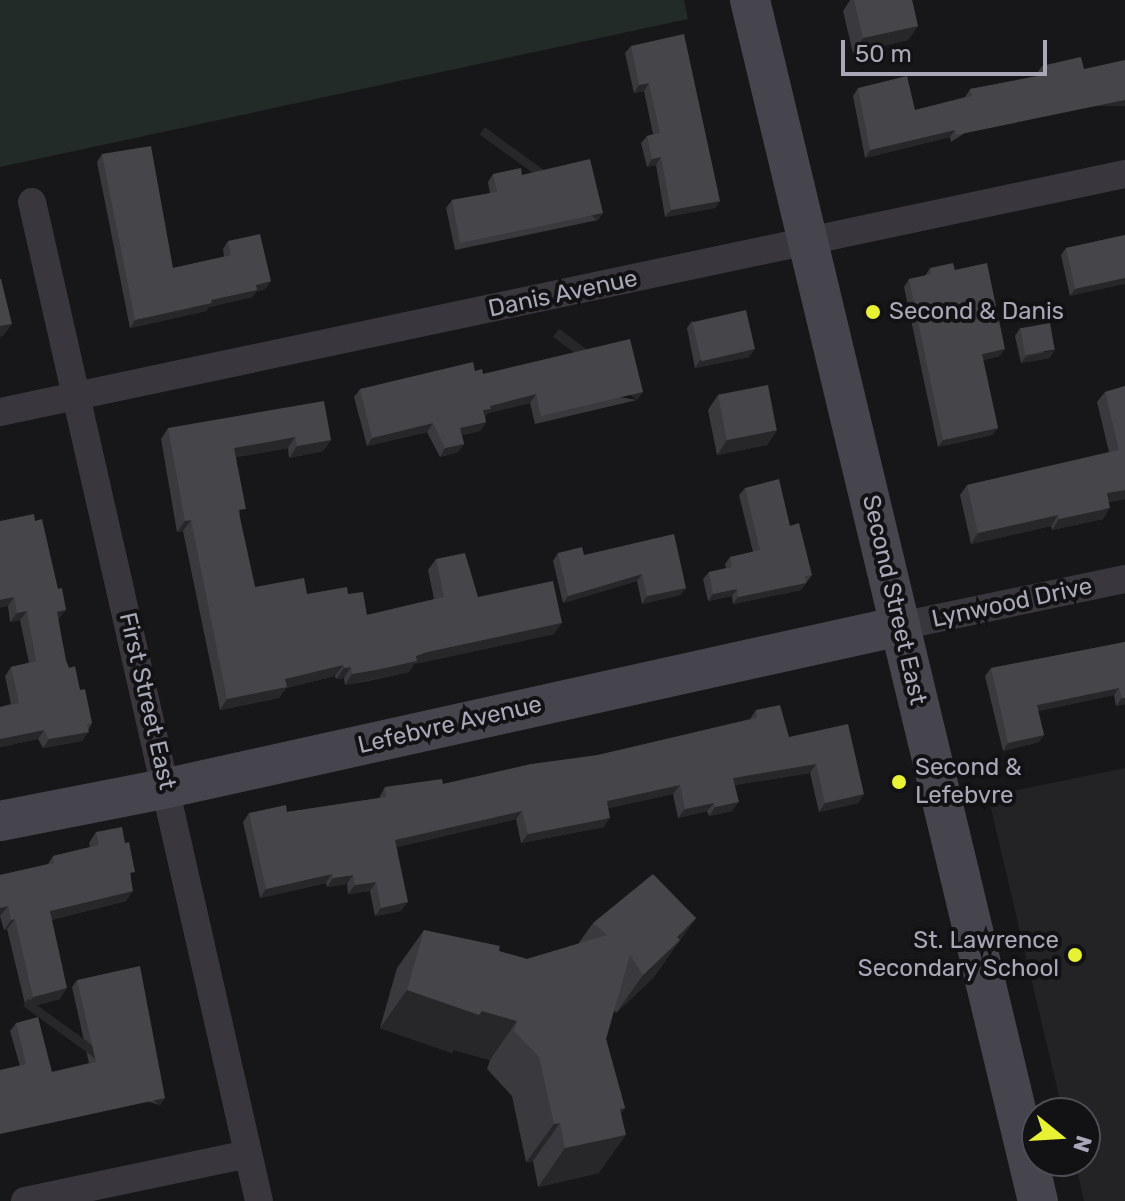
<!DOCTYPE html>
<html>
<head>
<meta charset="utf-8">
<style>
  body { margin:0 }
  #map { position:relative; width:1125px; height:1201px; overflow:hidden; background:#171618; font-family:Rubik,sans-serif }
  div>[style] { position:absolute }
  .built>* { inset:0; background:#232225 }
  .green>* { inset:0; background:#222b27 }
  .street>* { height:28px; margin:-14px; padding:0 14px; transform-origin:14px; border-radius:14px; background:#39373d }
  .secondary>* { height:40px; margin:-20px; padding:0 20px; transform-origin:20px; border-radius:20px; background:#46454d }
  .wall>* { inset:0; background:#3a393d }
  .shaded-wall>* { inset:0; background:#272629; transform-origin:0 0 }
  .building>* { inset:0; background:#46454a; transform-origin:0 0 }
  .dots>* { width:22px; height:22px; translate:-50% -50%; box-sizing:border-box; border:4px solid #121113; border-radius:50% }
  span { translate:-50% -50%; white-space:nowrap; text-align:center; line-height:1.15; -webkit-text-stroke:8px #121113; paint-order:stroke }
  .street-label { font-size:24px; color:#a9a8b8 }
  .poi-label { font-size:24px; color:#a9a8b8 }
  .left { translate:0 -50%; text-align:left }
  .right { translate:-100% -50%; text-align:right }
  .north { position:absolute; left:1021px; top:1097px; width:80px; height:80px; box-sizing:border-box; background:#121113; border:2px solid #4e4d55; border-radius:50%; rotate:108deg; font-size:22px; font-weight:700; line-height:32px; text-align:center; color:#a9a8b8 }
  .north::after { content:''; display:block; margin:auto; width:28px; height:36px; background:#e9f135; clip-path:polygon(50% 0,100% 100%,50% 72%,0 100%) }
  .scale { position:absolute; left:841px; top:40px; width:206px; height:36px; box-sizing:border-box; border:4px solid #a9a8b8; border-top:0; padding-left:10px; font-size:24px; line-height:28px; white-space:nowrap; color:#a9a8b8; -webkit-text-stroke:6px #121113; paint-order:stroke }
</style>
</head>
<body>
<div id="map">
  <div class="built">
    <i style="clip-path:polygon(1125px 768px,1125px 1201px,1084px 1201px,1075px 1161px,1085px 1161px,1085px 1113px,1063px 1113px,988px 796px)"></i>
  </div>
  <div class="green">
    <i style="clip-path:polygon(0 0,684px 0,688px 19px,0 167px)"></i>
  </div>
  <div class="street">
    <i style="left:32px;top:202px;width:1024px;rotate:77.2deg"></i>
    <i style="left:0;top:412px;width:1150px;rotate:-11.95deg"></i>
    <i style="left:900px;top:626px;width:230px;rotate:-11.8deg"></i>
    <i style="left:25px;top:1201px;width:228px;rotate:-11.9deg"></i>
  </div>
  <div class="secondary">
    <i style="left:750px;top:0;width:1235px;rotate:76.52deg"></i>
    <i style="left:0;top:821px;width:171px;rotate:-11.1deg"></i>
    <i style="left:168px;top:788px;width:750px;rotate:-12.48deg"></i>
  </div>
  <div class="wall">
    <i style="clip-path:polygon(850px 0,912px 0,918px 26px,908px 40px,853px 53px,843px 11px)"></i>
    <i style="clip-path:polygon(631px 46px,720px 201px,715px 208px,665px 217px,656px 165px,647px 167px,641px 143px,647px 136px,653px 134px,644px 91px,634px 93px,625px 53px)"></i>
    <i style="clip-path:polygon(1081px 57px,951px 142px,950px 137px,865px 158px,853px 96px,858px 88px,915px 110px,965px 97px,970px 89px,1037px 76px,1037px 73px,1042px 66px)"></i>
    <i style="clip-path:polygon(102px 154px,173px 268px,224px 257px,223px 249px,228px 241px,271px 281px,265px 289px,257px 291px,252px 297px,209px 307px,206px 311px,130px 328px,97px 162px)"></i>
    <i style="clip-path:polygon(493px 174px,522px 175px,603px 213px,598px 220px,455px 250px,446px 208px,452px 200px,490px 193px,488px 182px)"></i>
    <i style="clip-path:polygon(1125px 235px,1070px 296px,1061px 255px,1066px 248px)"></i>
    <i style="clip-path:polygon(930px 268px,955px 270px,1000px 356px,983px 360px,998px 428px,992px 435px,938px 447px,904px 287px,909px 279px,925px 276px)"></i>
    <i style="clip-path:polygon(692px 321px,749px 357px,695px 368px,687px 328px)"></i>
    <i style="clip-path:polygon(1020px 328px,1050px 358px,1021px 363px,1015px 336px)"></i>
    <i style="clip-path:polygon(475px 371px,483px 374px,637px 400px,535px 424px,530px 403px,488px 413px,485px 417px,486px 422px,480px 431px,462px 435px,464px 444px,458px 452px,440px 457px,427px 432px,367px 446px,354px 397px,360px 389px)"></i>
    <i style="clip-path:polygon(1125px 386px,1125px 499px,1109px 502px,1103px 519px,1052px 530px,1051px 526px,971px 544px,960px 495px,967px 485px,1109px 452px,1097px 402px,1105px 392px)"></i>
    <i style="clip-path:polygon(718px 395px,777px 430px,767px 445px,717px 455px,708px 410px)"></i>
    <i style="clip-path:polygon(168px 428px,331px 440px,323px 451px,289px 458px,288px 448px,236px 457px,240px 517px,255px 587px,307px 594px,348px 594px,367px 615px,434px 599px,428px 570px,436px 559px,478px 597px,554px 634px,419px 663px,414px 664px,409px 672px,368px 681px,345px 685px,344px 678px,336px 679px,335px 676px,286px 688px,279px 698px,220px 710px,183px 531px,177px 532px,161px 439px)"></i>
    <i style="clip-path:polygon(745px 488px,790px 526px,812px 575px,801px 590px,733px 604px,732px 596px,708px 601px,703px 579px,709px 572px,726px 568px,725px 564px,730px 557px,753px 552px,739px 495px)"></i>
    <i style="clip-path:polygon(0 521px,59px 619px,58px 620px,66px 661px,80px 690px,92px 723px,82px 741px,43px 748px,38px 739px,0 747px,0 707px,11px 704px,5px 676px,11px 667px,29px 663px,20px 620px,10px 622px,8px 606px)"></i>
    <i style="clip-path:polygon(558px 553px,584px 555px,686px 588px,680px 595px,642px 604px,637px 581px,563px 603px,553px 561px)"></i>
    <i style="clip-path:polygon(1125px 642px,1125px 704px,1116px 706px,1114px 695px,1038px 711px,1044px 735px,1039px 742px,1003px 751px,985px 676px,991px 668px)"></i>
    <i style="clip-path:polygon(756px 710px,789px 737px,864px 794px,858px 803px,819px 812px,810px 773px,735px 785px,732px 811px,709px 816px,707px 811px,678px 818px,673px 794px,608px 808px,604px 827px,521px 843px,516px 819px,397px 847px,401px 911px,375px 916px,370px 891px,348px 894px,347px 884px,327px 887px,326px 883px,260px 898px,243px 822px,249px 813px,287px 812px,379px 798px,385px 787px,443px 784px,598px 755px,750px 719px)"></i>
    <i style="clip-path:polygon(96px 832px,125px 843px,131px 878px,126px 901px,51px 920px,60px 999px,26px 1008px,7px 929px,4px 930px,0 916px,0 875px,48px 864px,53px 856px,90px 847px,89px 843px)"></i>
    <i style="clip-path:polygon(696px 918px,653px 978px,616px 1013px,614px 1010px,606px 1039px,625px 1108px,621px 1113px,599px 1173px,538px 1187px,533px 1161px,526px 1162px,512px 1096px,487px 1069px,490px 1060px,454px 1050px,452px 1053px,380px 1028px,397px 968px,424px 930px,527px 959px,578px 944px,593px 923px)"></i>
    <i style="clip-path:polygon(77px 980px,165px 1098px,160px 1105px,20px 1066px,10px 1031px,16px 1023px,52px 1072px,89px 1063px,72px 987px)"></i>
  </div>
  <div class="shaded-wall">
    <i style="clip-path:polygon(918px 26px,908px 40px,853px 53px,863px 38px)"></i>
    <i style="clip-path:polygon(649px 83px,644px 91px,634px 93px,639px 85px)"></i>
    <i style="left:1125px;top:100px;width:6px;height:173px;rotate:90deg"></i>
    <i style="clip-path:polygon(955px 130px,950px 137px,865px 158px,870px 150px)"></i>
    <i style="clip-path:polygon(661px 157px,656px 165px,647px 167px,652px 159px)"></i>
    <i style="clip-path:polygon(720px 201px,715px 208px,665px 217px,671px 210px)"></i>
    <i style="left:603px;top:213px;width:9px;height:146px;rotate:126deg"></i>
    <i style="clip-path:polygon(1125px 278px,1125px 284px,1070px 296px,1075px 289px)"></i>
    <i style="clip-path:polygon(271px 281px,265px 289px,257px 291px,252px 297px,209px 307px,206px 311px,130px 328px,135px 320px,211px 300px,256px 285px)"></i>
    <i style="clip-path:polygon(12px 324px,3px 336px,0 337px,0 326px)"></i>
    <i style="clip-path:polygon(755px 349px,749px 357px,695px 368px,700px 360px)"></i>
    <i style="clip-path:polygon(1005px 349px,1000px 356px,976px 361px,982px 354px)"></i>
    <i style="clip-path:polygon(1055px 350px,1050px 358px,1021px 363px,1026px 356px)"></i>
    <i style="left:643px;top:392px;width:10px;height:105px;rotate:127deg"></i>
    <i style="clip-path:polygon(536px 394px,530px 403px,488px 413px,485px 417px,483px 410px,490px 406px)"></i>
    <i style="clip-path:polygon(486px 422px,480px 431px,454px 437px,460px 428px)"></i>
    <i style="clip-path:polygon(433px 423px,427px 432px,367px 446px,372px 438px)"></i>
    <i style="clip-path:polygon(998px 428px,992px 435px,938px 447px,943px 440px)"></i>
    <i style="clip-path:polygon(777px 430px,767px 445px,717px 455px,727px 440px)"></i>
    <i style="clip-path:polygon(295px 437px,288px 448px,226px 459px,234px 448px)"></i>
    <i style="clip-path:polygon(331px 440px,323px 451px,289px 458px,297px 446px)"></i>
    <i style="clip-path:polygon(464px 444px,458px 452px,440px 457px,445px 448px)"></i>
    <i style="clip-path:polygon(1125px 490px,1125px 499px,1100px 504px,1107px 493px)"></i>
    <i style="clip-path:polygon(1110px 508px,1103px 519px,1052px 530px,1059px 519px)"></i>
    <i style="clip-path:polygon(1058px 515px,1051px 526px,971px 544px,978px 533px)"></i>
    <i style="clip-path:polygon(191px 520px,183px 531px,177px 532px,185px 521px)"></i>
    <i style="clip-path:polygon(642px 574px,637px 581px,563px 603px,568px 596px)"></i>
    <i style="clip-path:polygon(806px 583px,801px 590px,733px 604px,738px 597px)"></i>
    <i style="clip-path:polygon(686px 588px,680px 595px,642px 604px,647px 596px)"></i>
    <i style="clip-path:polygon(737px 589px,732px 596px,708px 601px,713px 594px)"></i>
    <i style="clip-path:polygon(14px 597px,8px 606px,0 608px,0 600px)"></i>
    <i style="clip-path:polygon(66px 610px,59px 619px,50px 621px,57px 612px)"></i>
    <i style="clip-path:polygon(27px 611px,20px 620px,10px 622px,17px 613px)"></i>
    <i style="clip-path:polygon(562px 623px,554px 634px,419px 663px,414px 664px,409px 672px,345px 685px,352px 674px,427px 652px)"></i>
    <i style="clip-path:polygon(343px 665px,335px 676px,286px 688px,279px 698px,220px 710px,227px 699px,285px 679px)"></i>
    <i style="clip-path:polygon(351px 667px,344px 678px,336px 679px,344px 668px)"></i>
    <i style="clip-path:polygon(1119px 688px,1114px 695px,1032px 712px,1037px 705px)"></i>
    <i style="clip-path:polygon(1122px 698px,1125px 698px,1125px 704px,1116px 706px)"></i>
    <i style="clip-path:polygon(44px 730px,38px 739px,0 747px,0 739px)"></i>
    <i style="clip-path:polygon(89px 732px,82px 741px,43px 748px,49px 739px)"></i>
    <i style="clip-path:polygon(1044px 735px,1039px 742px,1003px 751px,1008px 743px)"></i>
    <i style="clip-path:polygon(816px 764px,810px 773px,727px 786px,733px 778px)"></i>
    <i style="clip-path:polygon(680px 785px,673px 794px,601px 810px,607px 801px)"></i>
    <i style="clip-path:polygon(864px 794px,858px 803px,819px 812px,825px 803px)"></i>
    <i style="clip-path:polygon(739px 802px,732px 811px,709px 816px,715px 807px)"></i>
    <i style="clip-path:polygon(714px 803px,707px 811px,678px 818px,685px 809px)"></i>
    <i style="clip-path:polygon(522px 811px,516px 819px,389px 849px,395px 840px)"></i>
    <i style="clip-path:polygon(610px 818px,604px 827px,521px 843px,528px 834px)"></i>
    <i style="clip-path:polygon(332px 874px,326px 883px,260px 898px,266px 889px)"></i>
    <i style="clip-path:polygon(353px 875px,347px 884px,327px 887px,333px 878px)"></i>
    <i style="clip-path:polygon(376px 882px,370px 891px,348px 894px,355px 885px)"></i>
    <i style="clip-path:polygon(133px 891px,126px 901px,42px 922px,50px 911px)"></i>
    <i style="clip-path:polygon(408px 902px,401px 911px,375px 916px,381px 908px)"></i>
    <i style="clip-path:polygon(8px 906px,0 916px,0 908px)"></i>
    <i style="clip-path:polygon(696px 918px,653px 978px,616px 1013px,643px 975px,677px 937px)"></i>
    <i style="clip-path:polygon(15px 919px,7px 929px,4px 930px,11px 920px)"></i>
    <i style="clip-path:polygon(67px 988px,60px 999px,26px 1008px,33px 997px)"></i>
    <i style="clip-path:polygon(407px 990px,482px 1011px,517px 1021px,490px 1060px,454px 1050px,452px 1053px,380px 1028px)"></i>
    <i style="left:165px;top:1098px;width:9px;height:169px;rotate:126deg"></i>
    <i style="clip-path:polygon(625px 1108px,602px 1140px,626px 1135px,599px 1173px,538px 1187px,565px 1148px,620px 1109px)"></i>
    <i style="clip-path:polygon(560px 1123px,533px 1161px,526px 1162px,554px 1124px)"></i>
  </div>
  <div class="building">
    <i style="clip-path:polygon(854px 0,912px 0,918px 26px,863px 38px)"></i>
    <i style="clip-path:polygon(684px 34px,720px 201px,671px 210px,661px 157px,652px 159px,647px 136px,660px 133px,649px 83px,639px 85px,631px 46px)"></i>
    <i style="clip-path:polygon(1081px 57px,1084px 69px,1125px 60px,1125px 100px,956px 135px,955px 130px,870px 150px,858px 88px,907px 76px,915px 110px,972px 96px,970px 89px,1044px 75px,1042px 66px)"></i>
    <i style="clip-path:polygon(151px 146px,173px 268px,231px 255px,228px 241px,260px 234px,271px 281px,256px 285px,257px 290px,211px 300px,212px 303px,135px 320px,102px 154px)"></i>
    <i style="clip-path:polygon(590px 159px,603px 213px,460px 243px,452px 200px,497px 192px,493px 174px,521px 168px,522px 175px)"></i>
    <i style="clip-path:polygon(1125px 235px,1125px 278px,1075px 289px,1066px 248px)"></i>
    <i style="clip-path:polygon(953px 263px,955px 270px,987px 263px,1005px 349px,982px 354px,998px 428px,943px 440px,909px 279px,931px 274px,930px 268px)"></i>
    <i style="clip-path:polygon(0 279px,1px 279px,12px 324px,0 326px)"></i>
    <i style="left:746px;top:310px;width:40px;height:55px;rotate:77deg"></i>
    <i style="left:1050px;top:323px;width:27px;height:30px;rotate:80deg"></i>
    <i style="clip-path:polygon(630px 339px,643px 392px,541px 416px,536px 394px,490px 406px,491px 409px,483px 410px,486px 422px,460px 428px,464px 444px,445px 448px,433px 423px,372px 438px,360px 389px,473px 362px,475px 371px,482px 369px,483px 374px)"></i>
    <i style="left:768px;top:385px;width:46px;height:51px;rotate:79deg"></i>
    <i style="clip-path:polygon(1125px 386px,1125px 490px,1107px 493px,1110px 508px,1059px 519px,1058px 515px,978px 533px,967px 485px,1119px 450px,1105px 392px)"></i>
    <i style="clip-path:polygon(324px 401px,331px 440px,297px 446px,295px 437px,234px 448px,246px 509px,238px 510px,255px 587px,304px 578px,307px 594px,347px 587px,348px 594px,363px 592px,367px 615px,444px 597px,436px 559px,465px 553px,478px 597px,553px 581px,562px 623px,427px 652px,416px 656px,417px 661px,376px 670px,352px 674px,351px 667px,344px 668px,343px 665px,285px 679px,287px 687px,227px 699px,191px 520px,185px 521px,168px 428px)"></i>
    <i style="clip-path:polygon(779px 479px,790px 526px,799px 523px,812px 575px,805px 576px,806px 583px,738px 597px,737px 589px,713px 594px,709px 572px,732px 567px,730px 557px,760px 550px,745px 488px)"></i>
    <i style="clip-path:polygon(34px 514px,35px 521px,42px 519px,58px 589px,62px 588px,66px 610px,57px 612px,66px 661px,69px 668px,75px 666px,80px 690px,85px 689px,92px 723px,87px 724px,89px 732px,49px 739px,44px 730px,0 739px,0 707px,19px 703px,11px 667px,36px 661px,27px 611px,17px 613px,14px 597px,0 600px,0 521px)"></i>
    <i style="clip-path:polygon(674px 534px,686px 588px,647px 596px,642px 574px,568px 596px,558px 553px,582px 547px,584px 555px)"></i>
    <i style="clip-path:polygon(1125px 642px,1125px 698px,1122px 698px,1119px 688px,1037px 705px,1044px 735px,1008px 743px,991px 668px)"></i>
    <i style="clip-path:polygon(780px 705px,789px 737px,848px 724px,864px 794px,825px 803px,816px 764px,733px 778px,739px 802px,715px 807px,714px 803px,685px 809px,680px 785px,607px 801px,610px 818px,528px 834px,522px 811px,395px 840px,408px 902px,381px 908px,376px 882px,355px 885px,353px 875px,333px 878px,332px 874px,266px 889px,249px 813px,286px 805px,287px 812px,386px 797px,385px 787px,442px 779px,443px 784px,531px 764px,598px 755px,757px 718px,756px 710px)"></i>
    <i style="clip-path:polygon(122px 827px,125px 843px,129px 842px,135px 872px,130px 873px,133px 891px,50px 911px,67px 988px,33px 997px,15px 919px,11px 920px,8px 906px,0 908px,0 875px,54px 863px,53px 856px,99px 845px,96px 832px)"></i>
    <i style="clip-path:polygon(653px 874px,696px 918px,677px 937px,680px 940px,643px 975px,630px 955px,606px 1039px,625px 1108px,620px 1109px,626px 1135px,565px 1148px,560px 1123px,554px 1124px,539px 1057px,514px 1031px,517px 1021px,482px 1011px,479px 1015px,407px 990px,424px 930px,500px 946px,499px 951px,527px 959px,607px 935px,593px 923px)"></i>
    <i style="clip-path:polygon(140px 966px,165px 1098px,0 1134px,0 1070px,26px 1064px,16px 1023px,38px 1017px,52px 1072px,96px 1062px,77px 980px)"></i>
  </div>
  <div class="dots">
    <i style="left:873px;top:312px;background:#e9f135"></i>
    <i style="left:899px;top:782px;background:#e9f135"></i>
    <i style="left:1075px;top:955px;background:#e9f135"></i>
  </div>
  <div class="street-label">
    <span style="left:563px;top:294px;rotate:-12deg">Danis Avenue</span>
    <span style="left:894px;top:600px;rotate:77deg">Second Street East</span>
    <span style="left:1012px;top:603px;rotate:-12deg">Lynwood Drive</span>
    <span style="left:147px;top:701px;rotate:77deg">First Street East</span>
    <span style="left:450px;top:725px;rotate:-13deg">Lefebvre Avenue</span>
  </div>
  <div class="poi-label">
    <span class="left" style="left:889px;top:312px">Second &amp; Danis</span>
    <span class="left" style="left:915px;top:782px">Second &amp;<br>Lefebvre</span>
    <span class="right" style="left:1059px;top:955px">St. Lawrence<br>Secondary School</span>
  </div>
  <div class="north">N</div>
  <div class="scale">50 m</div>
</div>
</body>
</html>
